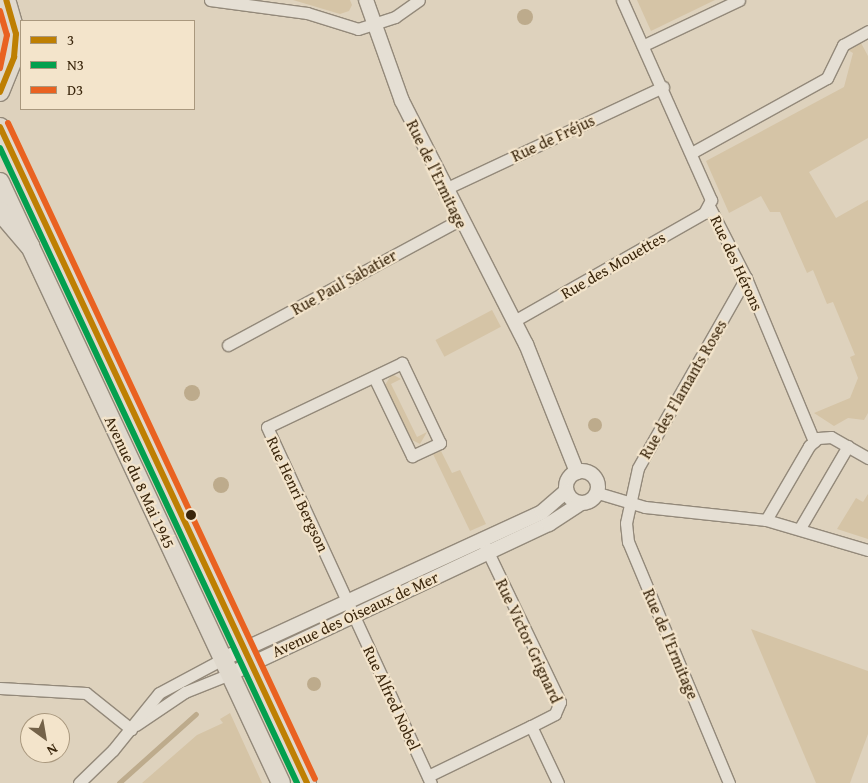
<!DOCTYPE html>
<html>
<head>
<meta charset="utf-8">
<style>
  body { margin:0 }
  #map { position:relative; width:868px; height:783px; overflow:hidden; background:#ded2bd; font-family:"Gentium Book Plus",serif }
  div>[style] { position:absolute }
  .green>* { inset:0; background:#d5c4a6; transform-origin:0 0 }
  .water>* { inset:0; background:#bdab8c }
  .round { border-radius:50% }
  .stream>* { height:4.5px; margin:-2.25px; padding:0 2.25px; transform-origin:2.25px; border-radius:2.25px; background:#bdab8c }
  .roads { filter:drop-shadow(1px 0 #93897a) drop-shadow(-1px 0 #93897a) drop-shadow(0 1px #93897a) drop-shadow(0 -1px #93897a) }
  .minor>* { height:11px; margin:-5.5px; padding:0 5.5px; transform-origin:5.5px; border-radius:5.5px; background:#e5dfd4 }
  .tertiary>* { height:14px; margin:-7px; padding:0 7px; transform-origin:7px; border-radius:7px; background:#e5dfd4 }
  .tertiary>.ring { margin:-7px; padding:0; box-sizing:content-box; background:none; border:14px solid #e5dfd4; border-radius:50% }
  .primary>* { height:18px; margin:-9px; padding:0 9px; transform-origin:9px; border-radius:9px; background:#e0d9cd }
  .trunk>* { height:19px; margin:-9.5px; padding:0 9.5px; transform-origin:9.5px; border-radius:9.5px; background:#e0d9cd }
  .bus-1>* { height:6px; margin:-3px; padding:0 3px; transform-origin:3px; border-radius:3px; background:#be7f03 }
  .bus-2>* { height:6px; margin:-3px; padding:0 3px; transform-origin:3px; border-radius:3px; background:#03a04e }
  .bus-3>* { height:6px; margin:-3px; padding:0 3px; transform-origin:3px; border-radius:3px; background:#e96221 }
  .dots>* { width:14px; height:14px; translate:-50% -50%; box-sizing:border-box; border:2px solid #f3e4cb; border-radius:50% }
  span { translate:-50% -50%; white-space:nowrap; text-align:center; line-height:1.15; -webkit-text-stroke:4.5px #f3e4cb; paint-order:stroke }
  .street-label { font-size:16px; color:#39250b }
  .legend { position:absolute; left:20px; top:20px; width:175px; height:90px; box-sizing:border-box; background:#f3e4cb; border:1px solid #a9987e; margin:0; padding:6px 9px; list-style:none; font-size:15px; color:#39250b }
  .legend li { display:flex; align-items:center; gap:10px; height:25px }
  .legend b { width:25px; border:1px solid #a9987e }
  .north { position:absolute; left:20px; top:713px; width:50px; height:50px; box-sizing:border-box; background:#f3e4cb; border:1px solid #a9987e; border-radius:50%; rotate:148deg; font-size:14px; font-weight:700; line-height:20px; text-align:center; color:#39250b }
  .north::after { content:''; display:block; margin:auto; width:18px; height:22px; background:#736249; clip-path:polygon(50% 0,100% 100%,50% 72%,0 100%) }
</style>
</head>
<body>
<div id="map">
  <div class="green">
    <i style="clip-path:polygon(293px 0,350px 0,352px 5px,349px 11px,340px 14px)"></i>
    <i style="clip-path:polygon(637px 0,715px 0,651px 31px)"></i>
    <i style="clip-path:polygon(861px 43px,868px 56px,868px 138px,809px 172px,836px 218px,868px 200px,868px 413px,864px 420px,848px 418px,834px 426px,814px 413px,850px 398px,858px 378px,850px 357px,855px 355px,833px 302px,827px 304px,813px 270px,807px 273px,780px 212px,770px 212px,761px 196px,729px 213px,706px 161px,844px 87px,853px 53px,846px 49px)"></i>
    <i style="left:492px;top:310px;width:19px;height:64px;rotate:62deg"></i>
    <i style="clip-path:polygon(392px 374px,401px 379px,391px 384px,417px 437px,427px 432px,420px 444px,412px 440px,385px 385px)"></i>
    <i style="clip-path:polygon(441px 451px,452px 473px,460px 470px,486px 524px,470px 531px,433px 454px)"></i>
    <i style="clip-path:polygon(868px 494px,868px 539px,837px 529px,856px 498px,863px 502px)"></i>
    <i style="clip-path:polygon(751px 629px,868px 671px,868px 734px,850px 783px,816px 783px)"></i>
    <i style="clip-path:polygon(230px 713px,262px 783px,142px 783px,197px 735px,223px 723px,220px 719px)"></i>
  </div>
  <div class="water">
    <i class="round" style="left:517px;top:9px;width:16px;height:16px"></i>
    <i class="round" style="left:184px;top:385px;width:16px;height:16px"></i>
    <i class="round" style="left:588px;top:418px;width:14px;height:14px"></i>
    <i class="round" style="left:213px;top:477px;width:16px;height:16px"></i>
    <i class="round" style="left:307px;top:677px;width:14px;height:14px"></i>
  </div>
  <div class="stream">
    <i style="left:119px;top:783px;width:103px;rotate:-41.9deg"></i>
  </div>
  <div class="roads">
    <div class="minor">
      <i style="left:210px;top:0;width:98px;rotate:7.6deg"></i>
      <i style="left:307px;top:13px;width:53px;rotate:17.4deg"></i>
      <i style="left:358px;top:29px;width:39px;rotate:-18deg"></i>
      <i style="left:395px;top:17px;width:29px;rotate:-35deg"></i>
      <i style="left:644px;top:45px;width:105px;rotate:-25.3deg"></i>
      <i style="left:693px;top:152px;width:153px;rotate:-28.9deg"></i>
      <i style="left:827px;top:78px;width:37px;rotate:-64deg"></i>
      <i style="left:843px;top:45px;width:29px;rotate:-29deg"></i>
      <i style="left:443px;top:190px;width:243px;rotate:-25.1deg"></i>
      <i style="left:709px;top:206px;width:81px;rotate:62.8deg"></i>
      <i style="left:746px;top:278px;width:177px;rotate:67.4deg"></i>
      <i style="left:514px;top:321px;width:219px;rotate:-29.6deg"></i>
      <i style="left:704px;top:213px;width:15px;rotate:-62deg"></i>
      <i style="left:711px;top:200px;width:219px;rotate:-114deg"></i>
      <i style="left:228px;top:345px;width:263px;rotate:-28.4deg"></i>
      <i style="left:374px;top:377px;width:88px;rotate:64.3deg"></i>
      <i style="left:412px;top:456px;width:31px;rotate:-25deg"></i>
      <i style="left:440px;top:443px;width:89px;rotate:-115.4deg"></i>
      <i style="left:402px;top:363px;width:149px;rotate:154.6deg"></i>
      <i style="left:267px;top:427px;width:392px;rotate:65.3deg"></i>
      <i style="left:598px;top:493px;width:49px;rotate:16.6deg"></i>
      <i style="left:645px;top:507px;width:122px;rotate:6.1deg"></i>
      <i style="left:766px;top:520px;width:106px;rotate:16.4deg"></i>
      <i style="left:766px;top:520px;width:86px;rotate:-59.8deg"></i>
      <i style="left:809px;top:446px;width:12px;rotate:-42deg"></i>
      <i style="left:818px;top:438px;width:13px;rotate:-4deg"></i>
      <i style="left:831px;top:437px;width:43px;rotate:29.6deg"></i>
      <i style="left:800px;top:528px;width:95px;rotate:-59.7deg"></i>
      <i style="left:485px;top:546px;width:173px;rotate:64.3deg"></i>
      <i style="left:560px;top:702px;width:13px;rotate:113deg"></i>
      <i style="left:555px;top:714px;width:27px;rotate:153deg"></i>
      <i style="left:531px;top:726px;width:63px;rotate:64.7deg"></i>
      <i style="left:0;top:688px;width:86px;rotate:3.3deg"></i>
      <i style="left:86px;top:693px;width:58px;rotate:38.7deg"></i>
      <i style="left:136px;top:725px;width:59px;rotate:-34deg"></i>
      <i style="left:185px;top:692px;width:48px;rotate:-21.8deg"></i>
      <i style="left:428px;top:776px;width:114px;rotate:-25.9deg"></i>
      <i style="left:79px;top:783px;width:47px;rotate:-44.1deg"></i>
      <i style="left:113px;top:750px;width:73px;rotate:-51.1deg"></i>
      <i style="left:159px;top:693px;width:72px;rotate:-28deg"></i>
      <i style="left:729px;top:783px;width:261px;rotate:-112.7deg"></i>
      <i style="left:628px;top:542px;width:19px;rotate:-96deg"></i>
      <i style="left:626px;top:523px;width:56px;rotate:-77.7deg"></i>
      <i style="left:638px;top:468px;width:219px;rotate:-60.4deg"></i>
    </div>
    <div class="tertiary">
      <i style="left:366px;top:0;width:107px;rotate:70.4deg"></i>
      <i style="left:402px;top:101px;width:273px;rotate:63deg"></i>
      <i style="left:526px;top:344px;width:138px;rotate:68.3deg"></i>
      <i class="ring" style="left:566px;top:471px;width:18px;height:18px"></i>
      <i style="left:223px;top:659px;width:351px;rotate:-24.7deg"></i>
      <i style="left:542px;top:512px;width:32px;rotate:-41deg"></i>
      <i style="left:230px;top:674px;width:353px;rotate:-25.2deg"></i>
      <i style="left:549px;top:524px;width:38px;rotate:-33deg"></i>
    </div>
    <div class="primary">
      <i style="left:0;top:92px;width:38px;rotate:-68deg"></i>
      <i style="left:14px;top:57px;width:23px;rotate:-85deg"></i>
      <i style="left:16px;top:34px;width:35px;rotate:-106deg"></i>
      <i style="left:0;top:127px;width:724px;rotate:64.92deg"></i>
      <i style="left:0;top:182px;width:663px;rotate:64.94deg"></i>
    </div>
    <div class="trunk">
      <i style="left:0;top:211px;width:45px;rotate:49.5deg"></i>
    </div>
  </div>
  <div class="bus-1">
    <i style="left:0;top:92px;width:38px;rotate:-68deg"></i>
    <i style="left:14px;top:57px;width:23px;rotate:-85deg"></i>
    <i style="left:16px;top:34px;width:35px;rotate:-106deg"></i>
    <i style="left:0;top:127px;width:724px;rotate:64.92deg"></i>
  </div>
  <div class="bus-2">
    <i style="left:0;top:148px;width:701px;rotate:64.93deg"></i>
  </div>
  <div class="bus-3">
    <i style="left:0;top:11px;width:25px;rotate:74deg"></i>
    <i style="left:7px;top:35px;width:34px;rotate:102deg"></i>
    <i style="left:8px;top:123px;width:724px;rotate:64.92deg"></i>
  </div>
  <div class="dots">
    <i style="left:191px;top:515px;background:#39250b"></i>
  </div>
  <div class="street-label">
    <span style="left:553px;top:138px;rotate:-25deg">Rue de Fréjus</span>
    <span style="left:437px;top:174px;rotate:64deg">Rue de l'Ermitage</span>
    <span style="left:737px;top:263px;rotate:65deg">Rue des Hérons</span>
    <span style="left:613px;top:265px;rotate:-30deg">Rue des Mouettes</span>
    <span style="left:344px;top:282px;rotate:-29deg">Rue Paul Sabatier</span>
    <span style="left:683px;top:389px;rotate:-60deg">Rue des Flamants Roses</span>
    <span style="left:140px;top:482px;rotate:65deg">Avenue du 8 Mai 1945</span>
    <span style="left:298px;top:494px;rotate:65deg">Rue Henri Bergson</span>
    <span style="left:355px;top:614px;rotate:-25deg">Avenue des Oiseaux de Mer</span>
    <span style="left:529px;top:641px;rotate:65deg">Rue Victor Grignard</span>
    <span style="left:671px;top:644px;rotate:67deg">Rue de l'Ermitage</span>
    <span style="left:392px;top:698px;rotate:65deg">Rue Alfred Nobel</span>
  </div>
  <ul class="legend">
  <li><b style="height:6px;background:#be7f03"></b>3</li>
  <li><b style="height:6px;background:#03a04e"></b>N3</li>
  <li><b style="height:6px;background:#e96221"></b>D3</li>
  </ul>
  <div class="north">N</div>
</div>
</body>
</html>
